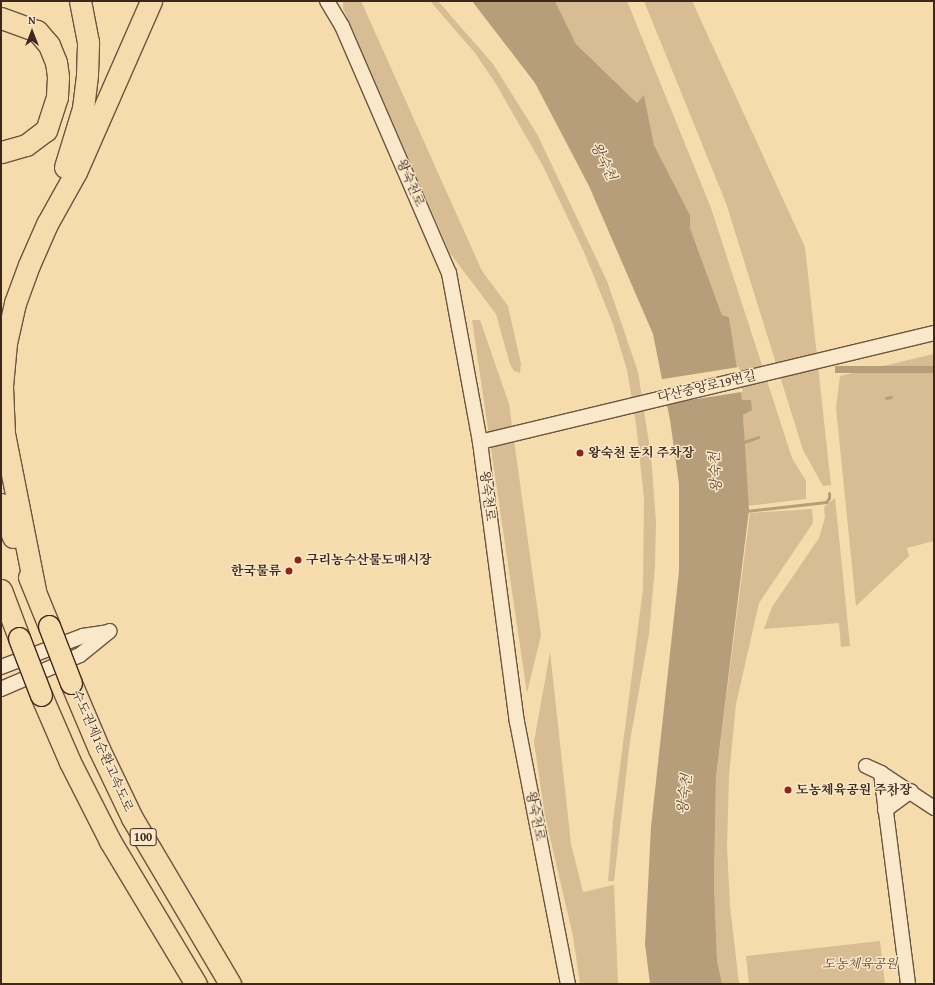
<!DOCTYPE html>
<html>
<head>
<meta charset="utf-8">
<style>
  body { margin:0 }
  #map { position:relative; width:935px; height:985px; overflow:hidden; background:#f6dbac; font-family:"Gentium Book Plus","Noto Serif KR",serif }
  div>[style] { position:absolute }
  .green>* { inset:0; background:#d7bc94 }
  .water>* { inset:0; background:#b79e7b; transform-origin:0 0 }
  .pier>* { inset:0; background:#f6dbac; transform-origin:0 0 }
  .stream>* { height:3px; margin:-1.5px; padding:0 1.5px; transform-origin:1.5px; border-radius:1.5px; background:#b79e7b }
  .roads { filter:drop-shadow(1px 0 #6b5440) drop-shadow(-1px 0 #6b5440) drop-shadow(0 1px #6b5440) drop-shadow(0 -1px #6b5440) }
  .minor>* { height:14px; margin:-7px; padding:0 7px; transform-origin:7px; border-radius:7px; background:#f9e8c9 }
  .highway>* { height:21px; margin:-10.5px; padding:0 10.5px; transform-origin:10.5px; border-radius:10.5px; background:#f6dbac }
  .bridges { filter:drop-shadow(1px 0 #3d271c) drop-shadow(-1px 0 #3d271c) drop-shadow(0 1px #3d271c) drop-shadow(0 -1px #3d271c) }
  .highway-bridge>* { height:21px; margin:-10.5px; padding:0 10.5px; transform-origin:10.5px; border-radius:10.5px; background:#f6dbac }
  .dots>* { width:11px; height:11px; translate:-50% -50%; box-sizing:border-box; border:2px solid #f9e8c9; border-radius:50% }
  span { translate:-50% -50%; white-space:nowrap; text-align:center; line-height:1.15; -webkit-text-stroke:3px #f9e8c9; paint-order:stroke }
  .shield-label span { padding:1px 3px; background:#f9e8c9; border:1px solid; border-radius:3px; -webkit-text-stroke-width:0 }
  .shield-label { font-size:12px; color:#3d271c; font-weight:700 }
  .street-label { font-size:13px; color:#3d271c }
  .poi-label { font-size:13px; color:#3d271c; font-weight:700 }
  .left { translate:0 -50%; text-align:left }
  .right { translate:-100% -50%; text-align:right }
  .park-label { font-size:13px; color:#644c3a; font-style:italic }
  .water-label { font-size:14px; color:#624b38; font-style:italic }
  .frame { position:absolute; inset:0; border:2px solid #3d271c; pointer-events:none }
  .north { position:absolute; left:12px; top:12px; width:40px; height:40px; -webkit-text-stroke:3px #f9e8c9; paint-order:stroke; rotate:0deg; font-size:11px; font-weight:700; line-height:16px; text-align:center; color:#3d271c }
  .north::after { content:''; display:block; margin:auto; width:14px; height:18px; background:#3d271c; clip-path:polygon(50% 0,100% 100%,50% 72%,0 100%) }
</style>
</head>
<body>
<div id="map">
  <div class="green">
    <i style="clip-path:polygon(343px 1px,361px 1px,482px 271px,508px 306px,521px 364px,520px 373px,514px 371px,510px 364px,496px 314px,450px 253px,343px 8px)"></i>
    <i style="clip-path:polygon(430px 1px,438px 1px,493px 64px,537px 134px,607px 281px,638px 372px,651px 456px,656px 523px,655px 566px,649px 634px,630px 741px,614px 881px,608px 881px,613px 821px,643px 589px,644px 499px,636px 424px,627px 370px,613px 324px,584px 252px,543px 166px,496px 84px,475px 53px)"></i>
    <i style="clip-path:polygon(555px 1px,627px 1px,711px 208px,792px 458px,806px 481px,806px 499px,747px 506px,743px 414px,751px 400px,742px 401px,729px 317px,722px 315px,690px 228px,690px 215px,654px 145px,644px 96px,637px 103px,576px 44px)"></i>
    <i style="clip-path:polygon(644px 1px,692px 1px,805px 247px,831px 485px,823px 486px,803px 450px,726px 203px)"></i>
    <i style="clip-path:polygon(472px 320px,480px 320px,509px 404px,541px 635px,527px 693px)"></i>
    <i style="clip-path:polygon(934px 354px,934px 541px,907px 548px,909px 556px,856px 606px,836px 408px,840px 376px)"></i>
    <i style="clip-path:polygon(835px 498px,850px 646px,841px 647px,839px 623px,764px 629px,772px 607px,819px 538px,825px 517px,824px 507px)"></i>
    <i style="clip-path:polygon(812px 509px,813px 523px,759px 603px,736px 704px,729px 775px,727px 847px,730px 906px,739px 984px,722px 984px,717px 960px,714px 883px,716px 777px,750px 513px)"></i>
    <i style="clip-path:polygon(550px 652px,571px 844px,583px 892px,614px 885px,618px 984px,580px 984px,573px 936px,545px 816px,534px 742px)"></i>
    <i style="clip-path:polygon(880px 941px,885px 984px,749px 984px,746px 956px)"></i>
  </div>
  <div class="water">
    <i style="clip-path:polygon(472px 1px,555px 1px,576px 44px,637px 103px,644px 95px,654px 145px,690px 215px,690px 228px,722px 315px,729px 317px,742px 400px,751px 400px,752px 410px,743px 415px,749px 510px,716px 777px,714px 883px,717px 960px,722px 984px,650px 984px,645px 944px,651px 827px,679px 571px,679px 484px,670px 420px,653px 334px,589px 186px,535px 83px)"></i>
    <i style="left:934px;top:366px;width:7px;height:99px;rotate:90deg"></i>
  </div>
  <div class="pier">
    <i style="left:739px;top:367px;width:25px;height:80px;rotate:81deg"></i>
  </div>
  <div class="stream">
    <i style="left:886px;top:398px;width:5px;rotate:-11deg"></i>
    <i style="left:741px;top:443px;width:18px;rotate:-19deg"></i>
    <i style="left:746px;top:511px;width:81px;rotate:-6.4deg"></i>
    <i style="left:826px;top:502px;width:5px;rotate:-53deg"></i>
    <i style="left:829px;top:498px;width:5px;rotate:-90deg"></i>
  </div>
  <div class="roads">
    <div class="minor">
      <i style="left:327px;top:1px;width:29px;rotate:59deg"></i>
      <i style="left:342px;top:26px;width:269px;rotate:66.6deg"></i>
      <i style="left:449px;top:273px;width:172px;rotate:79.6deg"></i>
      <i style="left:480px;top:442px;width:282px;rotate:82.5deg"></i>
      <i style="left:517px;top:722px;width:267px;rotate:79deg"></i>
      <i style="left:480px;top:442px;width:467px;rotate:-13.5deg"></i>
      <i style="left:1px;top:667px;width:88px;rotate:-20.7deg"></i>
      <i style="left:83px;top:636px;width:25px;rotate:-9deg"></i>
      <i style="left:1px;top:689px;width:86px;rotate:-23.3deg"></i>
      <i style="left:80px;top:655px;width:38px;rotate:-39deg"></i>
      <i style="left:866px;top:766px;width:17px;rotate:25deg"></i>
      <i style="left:881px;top:773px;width:64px;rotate:33.4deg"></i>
      <i style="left:881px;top:773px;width:213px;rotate:82.7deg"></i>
      <i style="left:885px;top:810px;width:32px;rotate:-36deg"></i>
    </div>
    <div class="highway">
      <i style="left:1px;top:18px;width:38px;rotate:20deg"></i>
      <i style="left:37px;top:31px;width:18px;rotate:49deg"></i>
      <i style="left:49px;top:45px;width:18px;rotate:68deg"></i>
      <i style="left:56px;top:62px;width:15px;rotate:82deg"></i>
      <i style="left:58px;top:77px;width:20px;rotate:93deg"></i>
      <i style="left:57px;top:97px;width:35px;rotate:108deg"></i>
      <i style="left:46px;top:130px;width:25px;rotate:143deg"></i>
      <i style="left:26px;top:145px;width:26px;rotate:164deg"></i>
      <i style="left:65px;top:167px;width:62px;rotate:-73deg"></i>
      <i style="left:83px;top:108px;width:34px;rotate:-83deg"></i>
      <i style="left:87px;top:74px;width:32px;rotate:-88deg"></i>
      <i style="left:88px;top:42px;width:42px;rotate:-101deg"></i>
      <i style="left:1px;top:504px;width:35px;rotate:70deg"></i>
      <i style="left:29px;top:577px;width:53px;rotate:67.8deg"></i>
      <i style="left:1px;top:590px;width:51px;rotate:69.4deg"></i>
      <i style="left:35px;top:590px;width:159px;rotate:-101.2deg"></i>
      <i style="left:4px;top:434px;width:48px;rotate:-92.4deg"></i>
      <i style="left:2px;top:386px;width:43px;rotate:-84.7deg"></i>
      <i style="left:6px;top:343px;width:41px;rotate:-77.3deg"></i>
      <i style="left:15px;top:303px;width:40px;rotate:-69.8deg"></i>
      <i style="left:29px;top:265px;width:45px;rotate:-66.3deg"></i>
      <i style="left:47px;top:224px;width:60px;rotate:-60.9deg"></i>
      <i style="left:76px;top:172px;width:187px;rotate:-66.3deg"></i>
      <i style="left:71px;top:683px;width:72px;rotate:67deg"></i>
      <i style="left:99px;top:749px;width:76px;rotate:64.4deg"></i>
      <i style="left:132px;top:818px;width:193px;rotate:59.4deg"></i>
      <i style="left:41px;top:695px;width:73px;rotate:66.6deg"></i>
      <i style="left:70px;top:762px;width:89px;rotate:63.1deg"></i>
      <i style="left:110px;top:841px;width:167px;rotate:59deg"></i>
    </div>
  </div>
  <div class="bridges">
    <div class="highway-bridge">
      <i style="left:49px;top:626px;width:61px;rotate:68.9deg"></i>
      <i style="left:19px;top:638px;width:61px;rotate:68.9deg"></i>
    </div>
  </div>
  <div class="dots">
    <i style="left:580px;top:453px;background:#8f2418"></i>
    <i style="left:298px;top:560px;background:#8f2418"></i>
    <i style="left:289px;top:571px;background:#8f2418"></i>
    <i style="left:788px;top:790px;background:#8f2418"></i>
  </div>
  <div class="shield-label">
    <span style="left:143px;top:837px">100</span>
  </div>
  <div class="street-label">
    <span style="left:410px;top:183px;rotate:67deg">왕숙천로</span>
    <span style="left:707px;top:387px;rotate:-13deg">다산중앙로19번길</span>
    <span style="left:487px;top:496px;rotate:83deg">왕숙천로</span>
    <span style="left:102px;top:751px;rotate:66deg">수도권제1순환고속도로</span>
    <span style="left:535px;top:816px;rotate:79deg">왕숙천로</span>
  </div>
  <div class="poi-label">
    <span class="left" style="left:588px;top:453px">왕숙천 둔치 주차장</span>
    <span class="left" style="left:306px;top:560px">구리농수산물도매시장</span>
    <span class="right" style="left:281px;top:571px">한국물류</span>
    <span class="left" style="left:796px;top:790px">도농체육공원 주차장</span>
  </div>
  <div class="park-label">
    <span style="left:860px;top:964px">도농체육공원</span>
  </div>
  <div class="water-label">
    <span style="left:604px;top:161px;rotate:64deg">왕숙천</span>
    <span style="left:715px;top:472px;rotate:-93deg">왕숙천</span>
    <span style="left:684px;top:794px;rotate:-83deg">왕숙천</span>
  </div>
  <div class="frame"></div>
  <div class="north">N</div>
</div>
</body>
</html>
